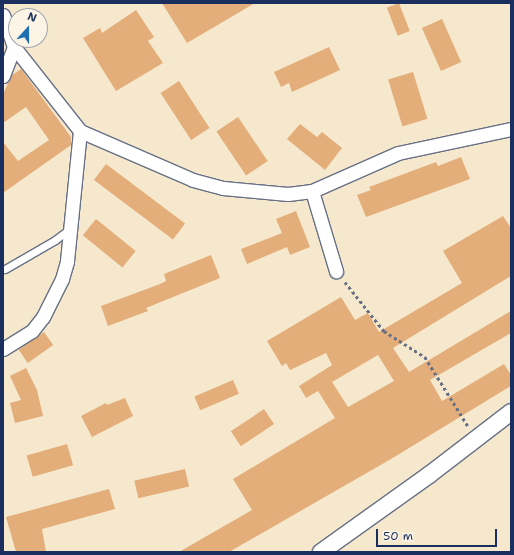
<!DOCTYPE html>
<html>
<head>
<meta charset="utf-8">
<style>
  body { margin:0 }
  #map { position:relative; width:514px; height:555px; overflow:hidden; background:#f5e8cd; font-family:"Shantell Sans",sans-serif }
  div>[style] { position:absolute }
  .building>* { inset:0; background:#e3ae7a; transform-origin:0 0 }
  .path>* { height:2.5px; margin-top:-1.25px; transform-origin:0; background:repeating-linear-gradient(90deg,#677085 0 3px,transparent 0 6px) }
  .roads { filter:drop-shadow(1px 0 #677085) drop-shadow(-1px 0 #677085) drop-shadow(0 1px #677085) drop-shadow(0 -1px #677085) }
  .service>* { height:7px; margin:-3.5px; padding:0 3.5px; transform-origin:3.5px; border-radius:3.5px; background:#fff }
  .minor>* { height:13px; margin:-6.5px; padding:0 6.5px; transform-origin:6.5px; border-radius:6.5px; background:#fff }
  .tertiary>* { height:16px; margin:-8px; padding:0 8px; transform-origin:8px; border-radius:8px; background:#fff }
  span { translate:-50% -50%; white-space:nowrap; text-align:center; line-height:1.15; -webkit-text-stroke:4px #fcf5e5; paint-order:stroke }
  .frame { position:absolute; inset:0; border:4px solid #1b2f5e; pointer-events:none }
  .north { position:absolute; left:8px; top:8px; width:40px; height:40px; box-sizing:border-box; background:#fcf5e5; border:1px solid #a2a6af; border-radius:50%; rotate:21deg; font-size:11px; font-weight:700; line-height:16px; text-align:center; color:#1b2f5e }
  .north::after { content:''; display:block; margin:auto; width:14px; height:18px; background:#1f6fb2; clip-path:polygon(50% 0,100% 100%,50% 72%,0 100%) }
  .scale { position:absolute; left:376px; top:529px; width:121px; height:18px; box-sizing:border-box; border:2px solid #1b2f5e; border-top:0; padding-left:5px; font-size:12px; line-height:14px; white-space:nowrap; color:#1b2f5e; -webkit-text-stroke:3px #fcf5e5; paint-order:stroke }
</style>
</head>
<body>
<div id="map">
  <div class="building">
    <i style="clip-path:polygon(162px 3px,255px 3px,187px 43px)"></i>
    <i style="left:399px;top:3px;width:30px;height:13px;rotate:69deg"></i>
    <i style="clip-path:polygon(136px 10px,154px 37px,148px 41px,163px 63px,116px 91px,83px 38px,100px 28px,102px 33px)"></i>
    <i style="left:442px;top:19px;width:47px;height:22px;rotate:66deg"></i>
    <i style="clip-path:polygon(329px 47px,340px 70px,292px 92px,289px 83px,281px 87px,274px 72px)"></i>
    <i style="clip-path:polygon(21px 69px,71px 137px,71px 145px,3px 193px,3px 142px,18px 161px,49px 140px,26px 107px,3px 123px,3px 94px,12px 75px)"></i>
    <i style="left:413px;top:72px;width:49px;height:26px;rotate:73deg"></i>
    <i style="left:179px;top:81px;width:56px;height:22px;rotate:57deg"></i>
    <i style="left:238px;top:117px;width:53px;height:26px;rotate:56deg"></i>
    <i style="clip-path:polygon(300px 124px,317px 137px,322px 132px,342px 148px,325px 170px,287px 139px)"></i>
    <i style="clip-path:polygon(461px 157px,470px 179px,366px 217px,357px 195px,371px 190px,369px 187px,436px 162px,438px 166px)"></i>
    <i style="left:106px;top:164px;width:99px;height:20px;rotate:37deg"></i>
    <i style="clip-path:polygon(296px 211px,310px 247px,290px 255px,287px 247px,247px 264px,241px 249px,282px 233px,276px 219px)"></i>
    <i style="clip-path:polygon(evenodd,503px 216px,511px 228px,511px 276px,393px 348px,409px 372px,511px 311px,511px 333px,430px 380px,442px 401px,504px 364px,511px 375px,511px 386px,391px 459px,229px 552px,179px 552px,252px 510px,233px 479px,335px 418px,318px 391px,306px 398px,299px 386px,332px 365px,326px 353px,290px 370px,286px 363px,282px 366px,267px 341px,341px 297px,355px 320px,368px 313px,379px 332px,462px 283px,443px 251px,503px 216px,378px 355px,394px 381px,348px 407px,332px 382px,378px 355px)"></i>
    <i style="left:96px;top:219px;width:51px;height:21px;rotate:39deg"></i>
    <i style="clip-path:polygon(211px 255px,220px 278px,146px 308px,148px 311px,108px 326px,101px 306px,160px 284px,166px 281px,164px 274px)"></i>
    <i style="left:44px;top:332px;width:16px;height:31px;rotate:55deg"></i>
    <i style="clip-path:polygon(26px 368px,37px 390px,43px 416px,15px 423px,10px 403px,21px 400px,10px 376px)"></i>
    <i style="left:233px;top:380px;width:15px;height:42px;rotate:67deg"></i>
    <i style="clip-path:polygon(125px 398px,133px 416px,92px 437px,81px 416px,106px 403px,107px 405px)"></i>
    <i style="left:264px;top:409px;width:18px;height:40px;rotate:56deg"></i>
    <i style="left:67px;top:444px;width:22px;height:42px;rotate:74deg"></i>
    <i style="left:185px;top:469px;width:18px;height:52px;rotate:77deg"></i>
    <i style="clip-path:polygon(109px 489px,115px 509px,42px 529px,46px 552px,16px 552px,6px 517px)"></i>
  </div>
  <div class="path">
    <i style="left:345px;top:282px;width:63px;rotate:51.5deg"></i>
    <i style="left:384px;top:331px;width:49px;rotate:32.4deg"></i>
    <i style="left:425px;top:357px;width:81px;rotate:58.1deg"></i>
  </div>
  <div class="roads">
    <div class="service">
      <i style="left:5px;top:269px;width:58px;rotate:-30.1deg"></i>
      <i style="left:55px;top:240px;width:20px;rotate:-37deg"></i>
    </div>
    <div class="minor">
      <i style="left:3px;top:15px;width:34px;rotate:71deg"></i>
      <i style="left:14px;top:47px;width:31px;rotate:111deg"></i>
      <i style="left:14px;top:47px;width:107px;rotate:51.8deg"></i>
      <i style="left:80px;top:131px;width:123px;rotate:23.4deg"></i>
      <i style="left:193px;top:180px;width:31px;rotate:15deg"></i>
      <i style="left:223px;top:188px;width:65px;rotate:5.3deg"></i>
      <i style="left:288px;top:194px;width:24px;rotate:-7deg"></i>
      <i style="left:312px;top:191px;width:94px;rotate:-23.8deg"></i>
      <i style="left:398px;top:153px;width:116px;rotate:-12deg"></i>
      <i style="left:312px;top:191px;width:84px;rotate:73.3deg"></i>
      <i style="left:3px;top:349px;width:34px;rotate:-32deg"></i>
      <i style="left:32px;top:331px;width:18px;rotate:-52deg"></i>
      <i style="left:43px;top:317px;width:42px;rotate:-63.4deg"></i>
      <i style="left:62px;top:279px;width:19px;rotate:-74deg"></i>
      <i style="left:67px;top:261px;width:131px;rotate:-84.3deg"></i>
    </div>
    <div class="tertiary">
      <i style="left:321px;top:552px;width:133px;rotate:-35.5deg"></i>
      <i style="left:429px;top:475px;width:103px;rotate:-37.5deg"></i>
    </div>
  </div>
  <div class="frame"></div>
  <div class="north">N</div>
  <div class="scale">50 m</div>
</div>
</body>
</html>
